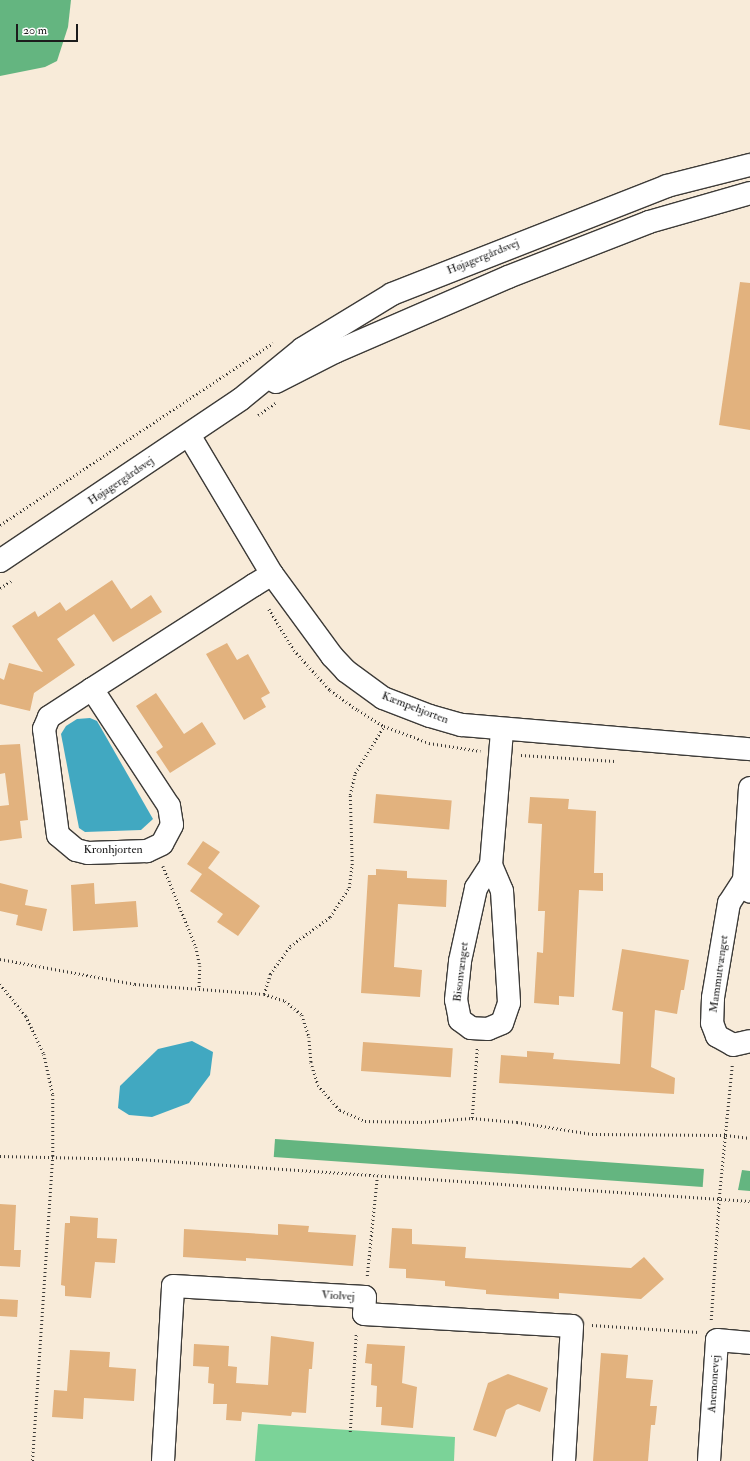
<!DOCTYPE html>
<html>
<head>
<meta charset="utf-8">
<style>
  body { margin:0 }
  #map { position:relative; width:750px; height:1461px; overflow:hidden; background:#f8ebd9; font-family:"IM FELL Double Pica",serif }
  div>[style] { position:absolute }
  .green>* { inset:0; background:#7bd398 }
  .forest>* { inset:0; background:#64b580; transform-origin:0 0 }
  .water>* { inset:0; background:#41a8c1 }
  .building>* { inset:0; background:#e2b27e; transform-origin:0 0 }
  .path>* { height:2.5px; margin-top:-1.25px; transform-origin:0; background:repeating-linear-gradient(90deg,#3d3b38 0 1px,transparent 0 4px) }
  .roads { filter:drop-shadow(1px 0 #3d3b38) drop-shadow(-1px 0 #3d3b38) drop-shadow(0 1px #3d3b38) drop-shadow(0 -1px #3d3b38) }
  .minor>* { height:22px; margin:-11px; padding:0 11px; transform-origin:11px; border-radius:11px; background:#fff }
  span { translate:-50% -50%; white-space:nowrap; text-align:center; line-height:1.15; -webkit-text-stroke:3px #fff; paint-order:stroke }
  .street-label { font-size:12px; color:#1c1c1c }
  .scale { position:absolute; left:16px; top:24px; width:62px; height:18px; box-sizing:border-box; border:2px solid #1c1c1c; border-top:0; padding-left:5px; font-size:12px; line-height:14px; white-space:nowrap; color:#1c1c1c; -webkit-text-stroke:3px #fff; paint-order:stroke }
</style>
</head>
<body>
<div id="map">
  <div class="green">
    <i style="clip-path:polygon(258px 1424px,455px 1437px,454px 1461px,255px 1461px)"></i>
  </div>
  <div class="forest">
    <i style="clip-path:polygon(0 0,71px 0,68px 27px,57px 61px,45px 67px,0 76px)"></i>
    <i style="left:275px;top:1139px;width:430px;height:18px;rotate:4deg"></i>
    <i style="clip-path:polygon(742px 1170px,750px 1171px,750px 1191px,738px 1190px)"></i>
  </div>
  <div class="water">
    <i style="clip-path:polygon(90px 718px,97px 721px,153px 819px,141px 830px,85px 832px,79px 828px,61px 734px,66px 726px,77px 719px)"></i>
    <i style="clip-path:polygon(192px 1041px,213px 1052px,210px 1075px,189px 1103px,152px 1117px,129px 1115px,118px 1108px,120px 1086px,158px 1049px)"></i>
  </div>
  <div class="building">
    <i style="clip-path:polygon(740px 282px,750px 283px,750px 430px,719px 425px)"></i>
    <i style="clip-path:polygon(112px 580px,131px 609px,151px 595px,162px 612px,113px 642px,94px 614px,57px 639px,75px 665px,34px 693px,30px 711px,0 704px,0 678px,4px 680px,9px 663px,43px 672px,12px 626px,35px 611px,38px 617px,60px 602px,66px 611px)"></i>
    <i style="clip-path:polygon(227px 643px,237px 660px,248px 654px,270px 693px,261px 698px,266px 707px,244px 720px,206px 654px)"></i>
    <i style="clip-path:polygon(156px 693px,184px 734px,202px 722px,216px 744px,170px 773px,156px 752px,163px 747px,136px 706px)"></i>
    <i style="clip-path:polygon(20px 744px,28px 820px,20px 821px,22px 838px,0 841px,0 806px,9px 805px,5px 773px,0 774px,0 745px)"></i>
    <i style="left:376px;top:794px;width:76px;height:29px;rotate:5deg"></i>
    <i style="clip-path:polygon(530px 797px,569px 799px,568px 809px,596px 811px,594px 873px,603px 873px,603px 891px,579px 890px,574px 997px,559px 996px,559px 1005px,534px 1003px,537px 952px,543px 953px,545px 911px,538px 911px,542px 824px,528px 823px)"></i>
    <i style="clip-path:polygon(203px 841px,220px 852px,208px 868px,260px 906px,238px 936px,217px 922px,223px 914px,190px 891px,202px 874px,187px 864px)"></i>
    <i style="clip-path:polygon(376px 869px,407px 871px,407px 878px,447px 880px,446px 907px,398px 904px,394px 967px,422px 970px,420px 997px,361px 993px,368px 875px,376px 875px)"></i>
    <i style="clip-path:polygon(0 883px,28px 890px,25px 905px,47px 909px,42px 931px,16px 925px,18px 915px,0 911px)"></i>
    <i style="clip-path:polygon(94px 883px,95px 904px,136px 901px,138px 927px,73px 931px,71px 885px)"></i>
    <i style="clip-path:polygon(622px 949px,689px 960px,684px 990px,681px 990px,677px 1014px,655px 1010px,651px 1067px,675px 1078px,674px 1094px,499px 1083px,501px 1055px,527px 1057px,527px 1051px,554px 1053px,553px 1059px,620px 1064px,623px 1012px,612px 1010px)"></i>
    <i style="left:363px;top:1042px;width:90px;height:29px;rotate:4deg"></i>
    <i style="clip-path:polygon(0 1204px,16px 1205px,14px 1250px,21px 1250px,20px 1267px,0 1266px)"></i>
    <i style="clip-path:polygon(70px 1216px,98px 1218px,97px 1238px,117px 1239px,115px 1263px,95px 1262px,91px 1298px,65px 1296px,65px 1286px,61px 1285px,65px 1223px,70px 1223px)"></i>
    <i style="clip-path:polygon(278px 1224px,309px 1226px,308px 1232px,356px 1235px,353px 1266px,246px 1258px,246px 1261px,183px 1257px,184px 1229px,278px 1235px)"></i>
    <i style="clip-path:polygon(392px 1228px,412px 1229px,412px 1244px,466px 1247px,465px 1258px,631px 1268px,644px 1257px,664px 1279px,641px 1299px,559px 1293px,559px 1299px,486px 1294px,486px 1290px,445px 1286px,445px 1281px,406px 1278px,406px 1269px,389px 1268px)"></i>
    <i style="left:0;top:1299px;width:18px;height:17px;rotate:3deg"></i>
    <i style="clip-path:polygon(271px 1336px,314px 1342px,312px 1369px,309px 1369px,306px 1413px,292px 1412px,291px 1416px,242px 1412px,241px 1421px,226px 1420px,227px 1404px,213px 1404px,214px 1384px,208px 1383px,209px 1367px,193px 1366px,194px 1344px,229px 1346px,228px 1366px,237px 1367px,236px 1383px,268px 1385px)"></i>
    <i style="clip-path:polygon(367px 1344px,405px 1346px,402px 1383px,417px 1387px,413px 1428px,381px 1425px,382px 1407px,376px 1407px,377px 1386px,371px 1385px,372px 1364px,365px 1363px)"></i>
    <i style="clip-path:polygon(70px 1350px,110px 1352px,109px 1367px,136px 1369px,134px 1401px,84px 1398px,83px 1419px,52px 1417px,54px 1390px,67px 1391px)"></i>
    <i style="clip-path:polygon(601px 1353px,628px 1355px,626px 1378px,653px 1380px,650px 1406px,657px 1406px,655px 1425px,651px 1425px,648px 1461px,593px 1461px)"></i>
    <i style="clip-path:polygon(508px 1374px,548px 1388px,540px 1412px,518px 1404px,506px 1410px,496px 1437px,473px 1430px,488px 1383px)"></i>
  </div>
  <div class="path">
    <i style="left:258px;top:415px;width:21px;rotate:-35deg"></i>
    <i style="left:0;top:525px;width:328px;rotate:-33.7deg"></i>
    <i style="left:0;top:588px;width:13px;rotate:-32deg"></i>
    <i style="left:269px;top:609px;width:48px;rotate:58.6deg"></i>
    <i style="left:294px;top:650px;width:54px;rotate:48deg"></i>
    <i style="left:330px;top:690px;width:34px;rotate:36deg"></i>
    <i style="left:358px;top:710px;width:31px;rotate:32deg"></i>
    <i style="left:384px;top:726px;width:48px;rotate:20.7deg"></i>
    <i style="left:429px;top:743px;width:52px;rotate:8.9deg"></i>
    <i style="left:521px;top:755px;width:94px;rotate:3.7deg"></i>
    <i style="left:163px;top:866px;width:87px;rotate:67.8deg"></i>
    <i style="left:196px;top:947px;width:19px;rotate:78deg"></i>
    <i style="left:200px;top:966px;width:23px;rotate:92deg"></i>
    <i style="left:0;top:959px;width:137px;rotate:10.5deg"></i>
    <i style="left:135px;top:984px;width:129px;rotate:4.4deg"></i>
    <i style="left:264px;top:994px;width:22px;rotate:18deg"></i>
    <i style="left:285px;top:1001px;width:22px;rotate:39deg"></i>
    <i style="left:302px;top:1015px;width:23px;rotate:72deg"></i>
    <i style="left:309px;top:1037px;width:25px;rotate:85deg"></i>
    <i style="left:311px;top:1062px;width:24px;rotate:73deg"></i>
    <i style="left:318px;top:1085px;width:33px;rotate:49deg"></i>
    <i style="left:340px;top:1110px;width:27px;rotate:24deg"></i>
    <i style="left:365px;top:1121px;width:56px;rotate:1deg"></i>
    <i style="left:421px;top:1122px;width:51px;rotate:-4.5deg"></i>
    <i style="left:472px;top:1118px;width:45px;rotate:5.1deg"></i>
    <i style="left:517px;top:1122px;width:76px;rotate:9.1deg"></i>
    <i style="left:592px;top:1134px;width:134px;rotate:0.4deg"></i>
    <i style="left:726px;top:1135px;width:24px;rotate:7deg"></i>
    <i style="left:0;top:984px;width:41px;rotate:50.9deg"></i>
    <i style="left:26px;top:1016px;width:42px;rotate:64.7deg"></i>
    <i style="left:44px;top:1054px;width:42px;rotate:77.6deg"></i>
    <i style="left:53px;top:1095px;width:61px;rotate:90deg"></i>
    <i style="left:53px;top:1156px;width:306px;rotate:93.8deg"></i>
    <i style="left:264px;top:994px;width:21px;rotate:-73deg"></i>
    <i style="left:270px;top:974px;width:34px;rotate:-54deg"></i>
    <i style="left:290px;top:946px;width:49px;rotate:-35.9deg"></i>
    <i style="left:330px;top:917px;width:35px;rotate:-57deg"></i>
    <i style="left:349px;top:888px;width:23px;rotate:-83deg"></i>
    <i style="left:352px;top:865px;width:70px;rotate:-91.6deg"></i>
    <i style="left:350px;top:795px;width:23px;rotate:-77deg"></i>
    <i style="left:355px;top:773px;width:55px;rotate:-58.3deg"></i>
    <i style="left:472px;top:1118px;width:70px;rotate:-85.9deg"></i>
    <i style="left:0;top:1156px;width:138px;rotate:1.2deg"></i>
    <i style="left:138px;top:1159px;width:613px;rotate:3.93deg"></i>
    <i style="left:367px;top:1276px;width:100px;rotate:-84.2deg"></i>
    <i style="left:711px;top:1320px;width:122px;rotate:-86.2deg"></i>
    <i style="left:719px;top:1198px;width:133px;rotate:-84.4deg"></i>
    <i style="left:592px;top:1325px;width:107px;rotate:3.7deg"></i>
    <i style="left:350px;top:1432px;width:99px;rotate:-86.5deg"></i>
  </div>
  <div class="roads">
    <div class="minor">
      <i style="left:276px;top:382px;width:66px;rotate:-27deg"></i>
      <i style="left:335px;top:352px;width:189px;rotate:-23.4deg"></i>
      <i style="left:508px;top:277px;width:151px;rotate:-21.3deg"></i>
      <i style="left:649px;top:222px;width:105px;rotate:-16deg"></i>
      <i style="left:189px;top:435px;width:162px;rotate:59.2deg"></i>
      <i style="left:272px;top:574px;width:102px;rotate:53.8deg"></i>
      <i style="left:332px;top:656px;width:21px;rotate:47deg"></i>
      <i style="left:346px;top:671px;width:46px;rotate:36.1deg"></i>
      <i style="left:383px;top:698px;width:50px;rotate:21deg"></i>
      <i style="left:430px;top:716px;width:33px;rotate:16deg"></i>
      <i style="left:462px;top:725px;width:289px;rotate:4.8deg"></i>
      <i style="left:0;top:561px;width:290px;rotate:-33.9deg"></i>
      <i style="left:241px;top:399px;width:79px;rotate:-39.3deg"></i>
      <i style="left:302px;top:349px;width:105px;rotate:-31.4deg"></i>
      <i style="left:392px;top:294px;width:295px;rotate:-21.4deg"></i>
      <i style="left:667px;top:186px;width:86px;rotate:-14.2deg"></i>
      <i style="left:92px;top:689px;width:140px;rotate:56.7deg"></i>
      <i style="left:169px;top:806px;width:19px;rotate:81deg"></i>
      <i style="left:172px;top:825px;width:21px;rotate:118deg"></i>
      <i style="left:162px;top:844px;width:17px;rotate:155deg"></i>
      <i style="left:147px;top:851px;width:59px;rotate:178.1deg"></i>
      <i style="left:88px;top:853px;width:12px;rotate:-166deg"></i>
      <i style="left:76px;top:850px;width:23px;rotate:-140deg"></i>
      <i style="left:58px;top:835px;width:107px;rotate:-97.5deg"></i>
      <i style="left:44px;top:729px;width:13px;rotate:-67deg"></i>
      <i style="left:49px;top:717px;width:51px;rotate:-33.1deg"></i>
      <i style="left:92px;top:689px;width:193px;rotate:-32.7deg"></i>
      <i style="left:254px;top:585px;width:21px;rotate:-31deg"></i>
      <i style="left:750px;top:788px;width:92px;rotate:93.7deg"></i>
      <i style="left:744px;top:880px;width:13px;rotate:63deg"></i>
      <i style="left:491px;top:865px;width:28px;rotate:67deg"></i>
      <i style="left:502px;top:891px;width:112px;rotate:86.4deg"></i>
      <i style="left:509px;top:1003px;width:21px;rotate:109deg"></i>
      <i style="left:502px;top:1023px;width:15px;rotate:157deg"></i>
      <i style="left:488px;top:1029px;width:17px;rotate:-177deg"></i>
      <i style="left:471px;top:1028px;width:14px;rotate:-144deg"></i>
      <i style="left:460px;top:1020px;width:20px;rotate:-101deg"></i>
      <i style="left:456px;top:1000px;width:39px;rotate:-84deg"></i>
      <i style="left:460px;top:961px;width:75px;rotate:-77.6deg"></i>
      <i style="left:476px;top:888px;width:27px;rotate:-57deg"></i>
      <i style="left:491px;top:865px;width:135px;rotate:-85.3deg"></i>
      <i style="left:744px;top:880px;width:27px;rotate:123deg"></i>
      <i style="left:729px;top:903px;width:96px;rotate:99.6deg"></i>
      <i style="left:713px;top:998px;width:25px;rotate:92deg"></i>
      <i style="left:712px;top:1023px;width:14px;rotate:69deg"></i>
      <i style="left:717px;top:1036px;width:18px;rotate:29deg"></i>
      <i style="left:733px;top:1045px;width:17px;rotate:-13deg"></i>
      <i style="left:163px;top:1461px;width:175px;rotate:-86.7deg"></i>
      <i style="left:173px;top:1286px;width:192px;rotate:3.3deg"></i>
      <i style="left:365px;top:1297px;width:17px;rotate:93deg"></i>
      <i style="left:364px;top:1314px;width:208px;rotate:3.3deg"></i>
      <i style="left:572px;top:1326px;width:135px;rotate:93.4deg"></i>
      <i style="left:709px;top:1461px;width:121px;rotate:-86.2deg"></i>
      <i style="left:717px;top:1340px;width:33px;rotate:5deg"></i>
    </div>
  </div>
  <div class="street-label">
    <span style="left:483px;top:257px;rotate:-22deg">Højagergårdsvej</span>
    <span style="left:121px;top:481px;rotate:-34deg">Højagergårdsvej</span>
    <span style="left:415px;top:708px;rotate:21deg">Kæmpehjorten</span>
    <span style="left:113px;top:850px">Kronhjorten</span>
    <span style="left:461px;top:972px;rotate:-83deg">Bisonvænget</span>
    <span style="left:719px;top:974px;rotate:-82deg">Mammutvænget</span>
    <span style="left:338px;top:1296px;rotate:3deg">Violvej</span>
    <span style="left:714px;top:1384px;rotate:-86deg">Anemonevej</span>
  </div>
  <div class="scale">20 m</div>
</div>
</body>
</html>
